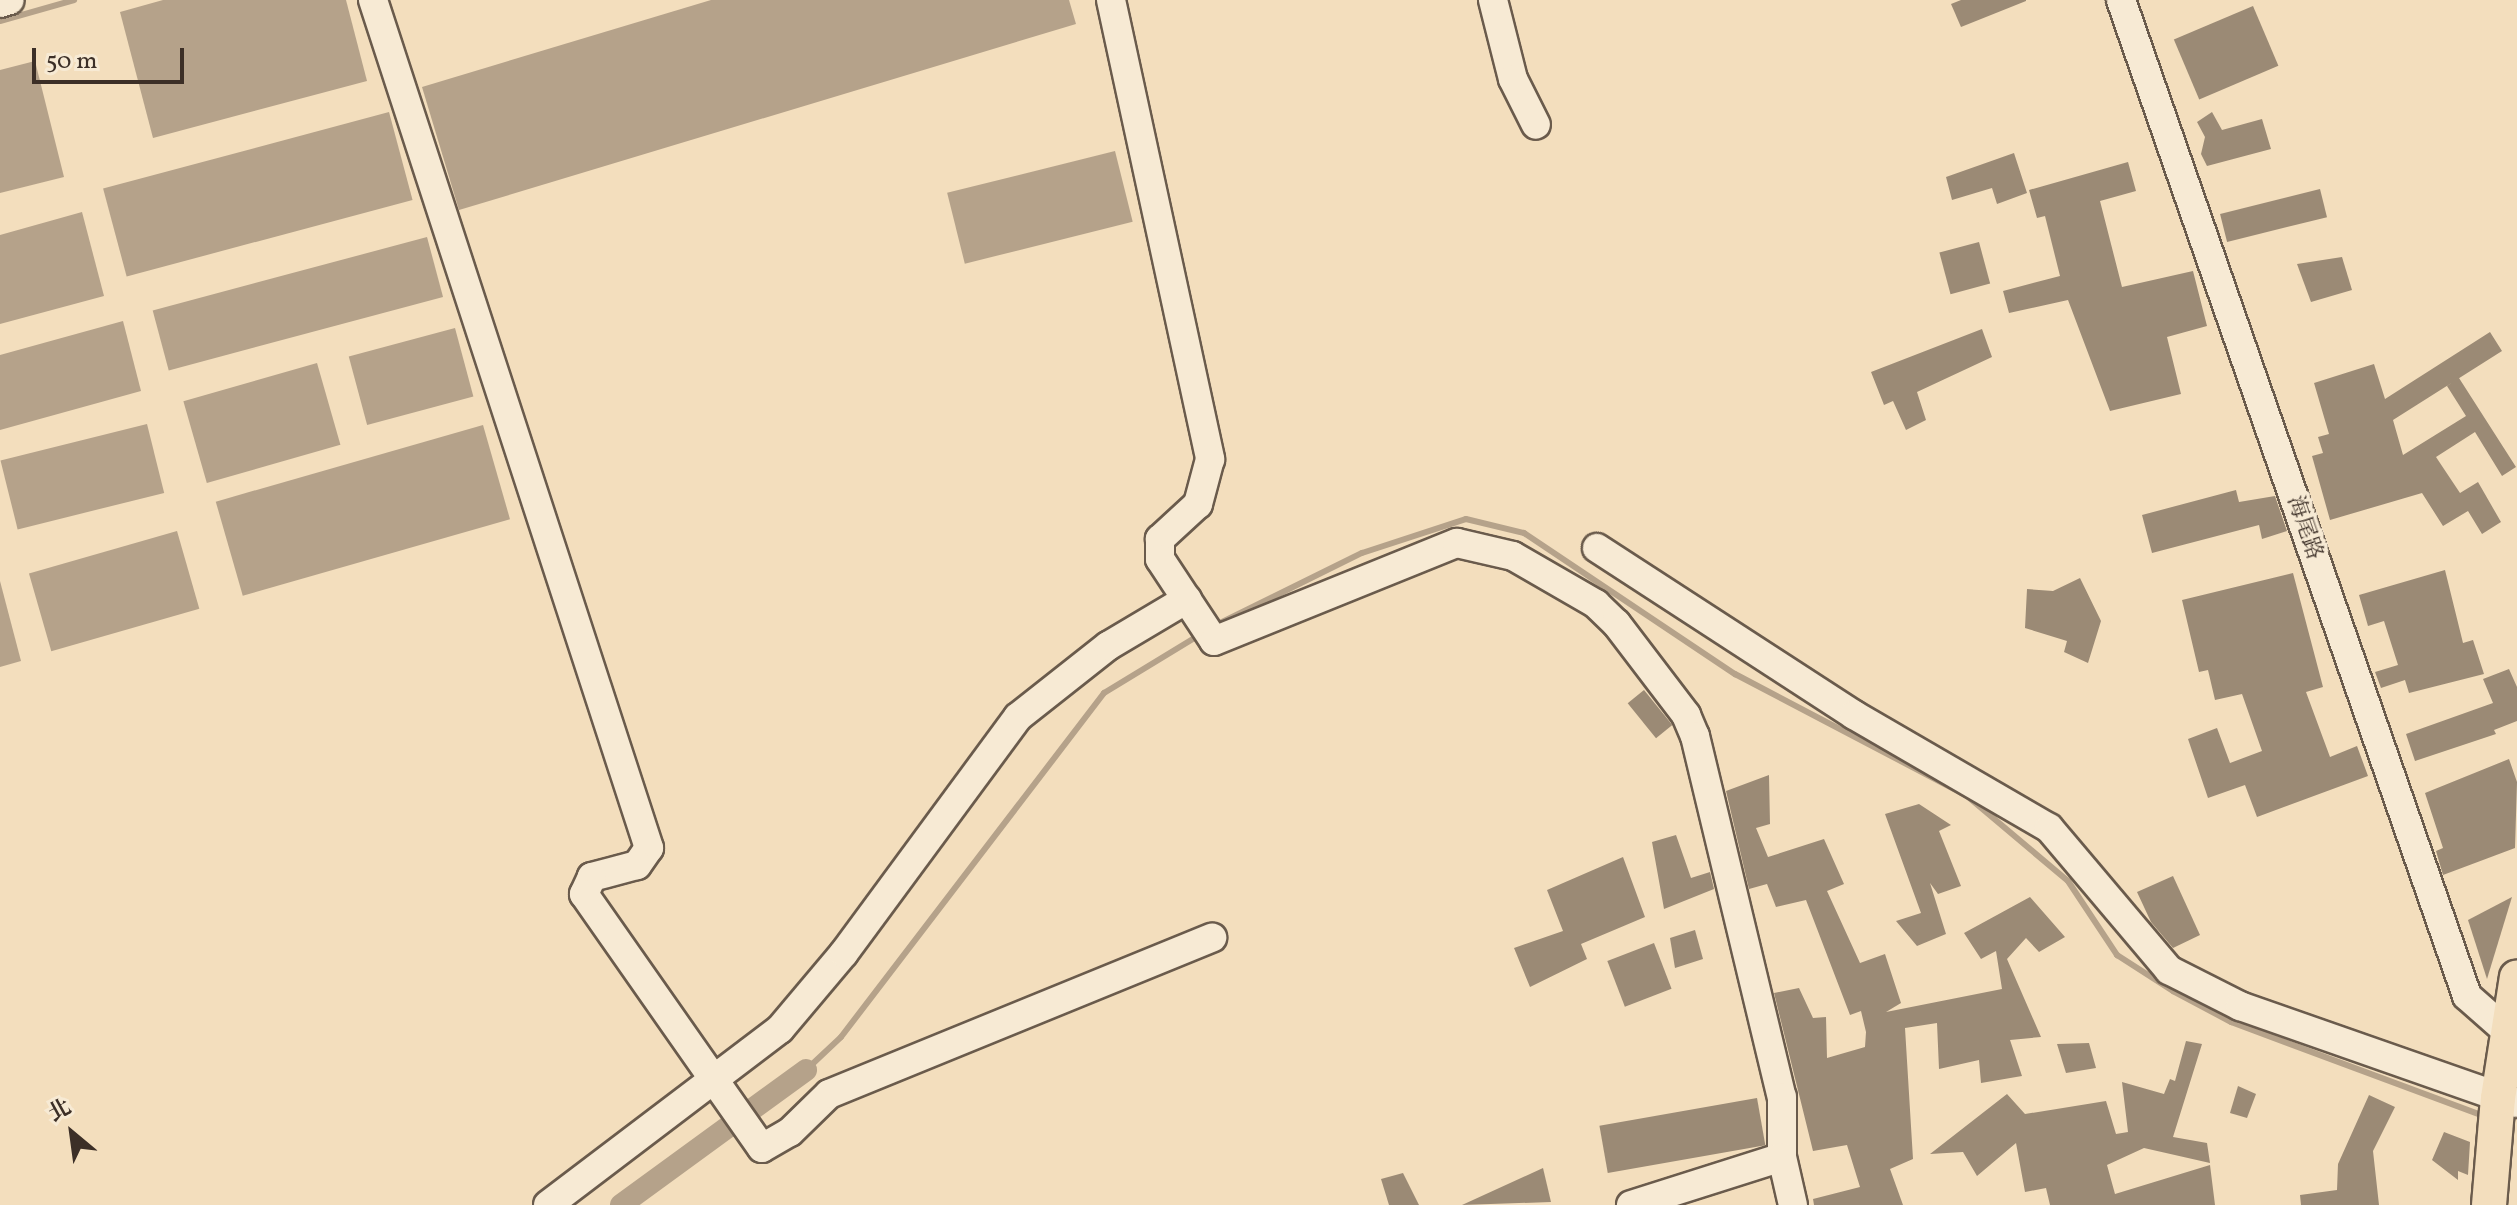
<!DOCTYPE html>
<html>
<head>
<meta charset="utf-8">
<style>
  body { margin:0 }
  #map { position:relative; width:2517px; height:1205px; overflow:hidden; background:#f3debd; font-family:Vollkorn,"Noto Serif TC",serif }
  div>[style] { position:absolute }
  .water>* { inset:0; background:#b5a28a; transform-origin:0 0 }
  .stream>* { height:6px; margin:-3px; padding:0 3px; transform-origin:3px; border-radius:3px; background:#b5a28a }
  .canal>* { height:22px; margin:-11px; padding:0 11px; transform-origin:11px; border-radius:11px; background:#b5a28a }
  .building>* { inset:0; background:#9b8a75; transform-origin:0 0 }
  .roads { filter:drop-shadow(2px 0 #6a5b4c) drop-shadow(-2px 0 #6a5b4c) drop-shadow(0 2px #6a5b4c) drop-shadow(0 -2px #6a5b4c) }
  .minor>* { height:28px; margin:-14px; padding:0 14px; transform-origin:14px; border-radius:14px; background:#f7ead4 }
  .major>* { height:34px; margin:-17px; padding:0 17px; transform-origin:17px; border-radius:17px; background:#f3debd }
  span { translate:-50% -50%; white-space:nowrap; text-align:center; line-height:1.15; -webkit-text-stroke:7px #f7ead4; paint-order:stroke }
  .street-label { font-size:22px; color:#3c2f27 }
  .north { position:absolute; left:32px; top:1093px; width:80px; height:80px; -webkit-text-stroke:6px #f7ead4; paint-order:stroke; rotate:331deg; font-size:22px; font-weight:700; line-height:32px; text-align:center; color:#3c2f27 }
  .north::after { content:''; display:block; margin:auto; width:28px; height:36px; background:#3c2f27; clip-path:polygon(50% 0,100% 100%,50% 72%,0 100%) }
  .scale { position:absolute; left:32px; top:48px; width:152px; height:36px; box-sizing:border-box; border:4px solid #3c2f27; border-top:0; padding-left:10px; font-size:24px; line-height:28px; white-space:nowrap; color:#3c2f27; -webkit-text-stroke:6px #f7ead4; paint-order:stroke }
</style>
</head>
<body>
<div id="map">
  <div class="water">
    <i style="clip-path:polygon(163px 0,346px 0,367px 81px,153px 138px,120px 12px)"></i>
    <i style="clip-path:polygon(711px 0,1069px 0,1076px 24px,459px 210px,422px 87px)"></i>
    <i style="clip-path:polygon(35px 61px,64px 177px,0 193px,0 70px)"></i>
    <i style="left:389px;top:112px;width:91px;height:296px;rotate:75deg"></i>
    <i style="left:1115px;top:151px;width:73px;height:173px;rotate:76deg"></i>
    <i style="clip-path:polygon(82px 212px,104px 296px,0 324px,0 235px)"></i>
    <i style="left:427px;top:237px;width:62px;height:284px;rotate:75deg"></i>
    <i style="clip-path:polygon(123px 321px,141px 391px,0 430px,0 355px)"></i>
    <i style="left:455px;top:328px;width:71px;height:110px;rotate:75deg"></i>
    <i style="left:317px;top:363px;width:85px;height:139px;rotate:74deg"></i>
    <i style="left:147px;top:424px;width:71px;height:151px;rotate:76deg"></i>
    <i style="left:483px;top:425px;width:98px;height:278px;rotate:74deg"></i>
    <i style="left:177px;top:531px;width:81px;height:154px;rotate:74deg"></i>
    <i style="clip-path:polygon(0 581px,21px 661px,0 667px)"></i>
  </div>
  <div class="stream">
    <i style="left:0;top:21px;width:77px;rotate:-15.8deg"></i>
    <i style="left:1214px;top:626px;width:165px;rotate:-26.3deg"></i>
    <i style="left:1362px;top:553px;width:109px;rotate:-18.1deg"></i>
    <i style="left:1466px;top:519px;width:60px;rotate:13.6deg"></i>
    <i style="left:1524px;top:533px;width:254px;rotate:33.8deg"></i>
    <i style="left:1735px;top:674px;width:262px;rotate:27.7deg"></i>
    <i style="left:1967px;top:796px;width:132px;rotate:40.1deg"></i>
    <i style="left:2068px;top:881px;width:89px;rotate:56.5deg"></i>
    <i style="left:2117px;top:955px;width:67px;rotate:32.7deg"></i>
    <i style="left:2173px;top:991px;width:66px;rotate:28.1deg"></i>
    <i style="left:2231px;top:1022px;width:273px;rotate:20.4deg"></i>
    <i style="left:806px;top:1070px;width:48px;rotate:-43.3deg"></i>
    <i style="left:841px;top:1037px;width:433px;rotate:-52.6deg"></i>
    <i style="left:1104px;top:693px;width:114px;rotate:-31.3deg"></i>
  </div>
  <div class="canal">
    <i style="left:621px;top:1205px;width:229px;rotate:-36.1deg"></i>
  </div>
  <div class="building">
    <i style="clip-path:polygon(1961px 0,2026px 0,2026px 1px,1961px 27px,1951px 4px)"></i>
    <i style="left:2253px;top:6px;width:65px;height:86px;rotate:67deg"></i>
    <i style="clip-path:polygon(2212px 112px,2222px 130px,2262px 119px,2271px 149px,2207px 166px,2201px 154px,2205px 137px,2197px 122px)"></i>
    <i style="clip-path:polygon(2014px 153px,2027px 193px,1997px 204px,1992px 188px,1952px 200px,1946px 177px)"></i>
    <i style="clip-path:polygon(2128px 162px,2136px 191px,2100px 201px,2122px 287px,2193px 271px,2207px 326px,2167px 337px,2181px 394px,2110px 411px,2068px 300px,2009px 313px,2003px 291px,2060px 276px,2045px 216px,2037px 218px,2029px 190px)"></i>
    <i style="left:2320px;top:189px;width:29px;height:103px;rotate:76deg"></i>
    <i style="left:1979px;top:242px;width:43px;height:41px;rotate:75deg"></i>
    <i style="clip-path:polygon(2342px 257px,2352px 290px,2311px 302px,2297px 264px)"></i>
    <i style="clip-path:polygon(1982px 329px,1992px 357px,1917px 392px,1926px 420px,1906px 430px,1893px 401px,1884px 405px,1871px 372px)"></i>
    <i style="clip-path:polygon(2490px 332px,2502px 351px,2393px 420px,2403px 455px,2466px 416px,2447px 386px,2459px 378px,2516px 467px,2502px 476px,2475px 432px,2436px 457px,2460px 493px,2478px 482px,2501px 522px,2482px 534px,2468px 511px,2443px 526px,2422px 493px,2330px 520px,2312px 456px,2323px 453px,2318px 437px,2329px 434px,2314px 383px,2374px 364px,2385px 399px)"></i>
    <i style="clip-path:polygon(2236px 490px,2239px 502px,2275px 496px,2287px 531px,2262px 539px,2259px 525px,2152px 553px,2142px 515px)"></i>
    <i style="clip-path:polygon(2445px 570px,2463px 643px,2473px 640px,2484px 674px,2409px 693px,2405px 680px,2381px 688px,2375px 672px,2398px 665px,2384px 621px,2368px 626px,2359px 595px)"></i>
    <i style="clip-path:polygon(2293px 573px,2323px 687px,2306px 692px,2330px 757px,2357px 746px,2368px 776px,2257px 817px,2245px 785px,2208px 798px,2188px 739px,2217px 728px,2230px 763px,2262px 751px,2242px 694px,2215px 700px,2208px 670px,2199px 672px,2182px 600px)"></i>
    <i style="clip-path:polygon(2080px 578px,2101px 621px,2088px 663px,2064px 652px,2067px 641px,2025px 628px,2027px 589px,2053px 591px)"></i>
    <i style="clip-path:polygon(2509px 669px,2517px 687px,2517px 721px,2494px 730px,2496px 734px,2415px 761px,2406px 734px,2493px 703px,2483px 679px)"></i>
    <i style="left:1644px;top:690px;width:45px;height:21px;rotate:51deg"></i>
    <i style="clip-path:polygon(2509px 759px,2517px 782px,2515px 848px,2443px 875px,2436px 851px,2443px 848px,2425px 793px)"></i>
    <i style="clip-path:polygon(1769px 775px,1770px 824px,1756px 828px,1768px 857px,1824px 839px,1844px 884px,1827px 891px,1860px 963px,1885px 954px,1901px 1003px,1886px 1012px,2002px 989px,1996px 951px,1981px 959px,1964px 933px,2030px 897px,2065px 937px,2039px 952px,2026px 938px,2007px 959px,2041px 1037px,2010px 1040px,2022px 1076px,1981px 1083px,1979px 1060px,1939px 1069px,1937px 1023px,1905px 1028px,1913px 1159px,1890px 1169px,1903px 1205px,1814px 1205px,1813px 1199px,1860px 1187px,1847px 1145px,1813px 1151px,1774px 993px,1799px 988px,1813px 1018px,1826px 1017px,1827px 1058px,1865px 1047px,1866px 1032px,1861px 1011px,1850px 1015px,1806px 900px,1776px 907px,1767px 884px,1749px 889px,1726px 791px)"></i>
    <i style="clip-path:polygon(1919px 804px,1951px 825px,1939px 831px,1961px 886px,1938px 894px,1930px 883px,1946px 934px,1917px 946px,1896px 921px,1921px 913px,1885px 814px)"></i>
    <i style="clip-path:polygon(1676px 835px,1691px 878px,1710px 872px,1714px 889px,1664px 909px,1652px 842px)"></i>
    <i style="clip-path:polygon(1623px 857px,1645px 917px,1581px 944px,1587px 959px,1530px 987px,1514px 948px,1563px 931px,1547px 890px)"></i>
    <i style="clip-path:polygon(2173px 876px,2200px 935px,2173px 948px,2151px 922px,2137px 892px)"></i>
    <i style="clip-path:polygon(2512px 897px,2487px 979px,2468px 920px)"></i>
    <i style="clip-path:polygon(1695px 930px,1703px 959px,1675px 968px,1670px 938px)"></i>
    <i style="left:1654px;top:943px;width:49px;height:50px;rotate:69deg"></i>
    <i style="clip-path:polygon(2186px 1041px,2202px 1044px,2173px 1137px,2207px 1143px,2210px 1163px,2144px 1148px,2107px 1165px,2115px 1194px,2210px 1165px,2215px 1205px,2050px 1205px,2046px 1188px,2025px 1192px,2016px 1143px,1977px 1176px,1963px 1152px,1930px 1154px,2007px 1094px,2025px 1114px,2106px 1101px,2116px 1134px,2128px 1132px,2122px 1082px,2164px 1094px,2170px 1079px,2175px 1081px)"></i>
    <i style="clip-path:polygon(2089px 1043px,2096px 1068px,2066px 1073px,2057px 1044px)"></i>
    <i style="clip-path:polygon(2238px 1086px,2256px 1094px,2247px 1118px,2230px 1113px)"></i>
    <i style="clip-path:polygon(2369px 1095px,2395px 1107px,2373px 1151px,2379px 1205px,2301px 1205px,2300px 1195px,2337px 1190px,2338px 1164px)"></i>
    <i style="left:1757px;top:1098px;width:48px;height:160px;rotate:80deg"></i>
    <i style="clip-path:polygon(2444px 1132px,2470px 1142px,2468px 1175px,2458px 1171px,2458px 1180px,2432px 1160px)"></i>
    <i style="clip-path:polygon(1543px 1168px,1551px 1202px,1462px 1205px)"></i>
    <i style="clip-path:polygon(1403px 1173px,1419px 1205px,1389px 1205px,1381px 1179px)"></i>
  </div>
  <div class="roads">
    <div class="minor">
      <i style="left:373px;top:0;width:892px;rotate:71.97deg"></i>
      <i style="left:649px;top:848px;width:21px;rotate:125deg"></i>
      <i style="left:637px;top:865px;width:47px;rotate:165.1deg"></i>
      <i style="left:592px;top:877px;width:19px;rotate:115deg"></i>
      <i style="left:584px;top:894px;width:310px;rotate:55deg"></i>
      <i style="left:762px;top:1148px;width:32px;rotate:-30deg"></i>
      <i style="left:790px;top:1132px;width:54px;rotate:-44.3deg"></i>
      <i style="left:829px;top:1094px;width:414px;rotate:-22.2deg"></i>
      <i style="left:1111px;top:0;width:470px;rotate:77.8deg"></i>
      <i style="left:1210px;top:459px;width:47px;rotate:104.9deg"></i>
      <i style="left:1198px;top:504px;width:52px;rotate:137.4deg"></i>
      <i style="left:1160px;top:539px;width:20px;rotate:90deg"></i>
      <i style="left:1160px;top:559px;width:98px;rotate:56.6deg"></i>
      <i style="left:1214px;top:641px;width:262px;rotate:-22deg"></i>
      <i style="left:1457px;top:543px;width:57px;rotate:13.1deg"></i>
      <i style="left:1513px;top:556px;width:96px;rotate:30deg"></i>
      <i style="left:1596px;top:604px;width:28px;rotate:44deg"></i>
      <i style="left:1616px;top:623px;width:116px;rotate:52.7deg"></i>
      <i style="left:1686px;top:715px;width:23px;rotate:67deg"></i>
      <i style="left:1695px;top:736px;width:371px;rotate:76.5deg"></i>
      <i style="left:1782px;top:1097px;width:60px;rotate:90deg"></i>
      <i style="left:1493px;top:0;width:81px;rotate:75.8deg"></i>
      <i style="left:1513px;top:79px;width:51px;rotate:63.4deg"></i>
      <i style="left:2121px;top:0;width:1054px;rotate:70.84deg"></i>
      <i style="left:2467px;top:996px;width:56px;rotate:41.4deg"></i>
      <i style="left:2509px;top:1033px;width:8px"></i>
      <i style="left:0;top:3px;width:10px;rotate:-17deg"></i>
      <i style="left:1597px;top:548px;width:306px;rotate:33deg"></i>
      <i style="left:1854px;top:715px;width:225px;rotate:30.1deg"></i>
      <i style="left:2049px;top:828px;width:186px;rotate:49.8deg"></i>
      <i style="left:2169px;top:970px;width:80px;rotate:26.9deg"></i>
      <i style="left:2240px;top:1006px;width:293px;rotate:19.3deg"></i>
      <i style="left:548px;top:1205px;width:291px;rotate:-37.2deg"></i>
      <i style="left:780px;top:1029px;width:99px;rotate:-49.9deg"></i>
      <i style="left:844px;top:953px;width:293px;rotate:-53.6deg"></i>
      <i style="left:1018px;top:717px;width:115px;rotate:-38.3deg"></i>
      <i style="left:1108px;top:646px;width:92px;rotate:-30.7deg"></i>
      <i style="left:1631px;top:1205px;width:158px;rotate:-17.6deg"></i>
      <i style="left:1782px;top:1157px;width:49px;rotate:77.1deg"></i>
    </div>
    <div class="major">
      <i style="left:2489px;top:1205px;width:107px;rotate:-85.2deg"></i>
      <i style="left:2498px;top:1098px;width:122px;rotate:-81.1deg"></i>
    </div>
  </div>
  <div class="street-label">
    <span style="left:2304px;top:528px;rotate:71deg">海尾路</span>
  </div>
  <div class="north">北</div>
  <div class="scale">50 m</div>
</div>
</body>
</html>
